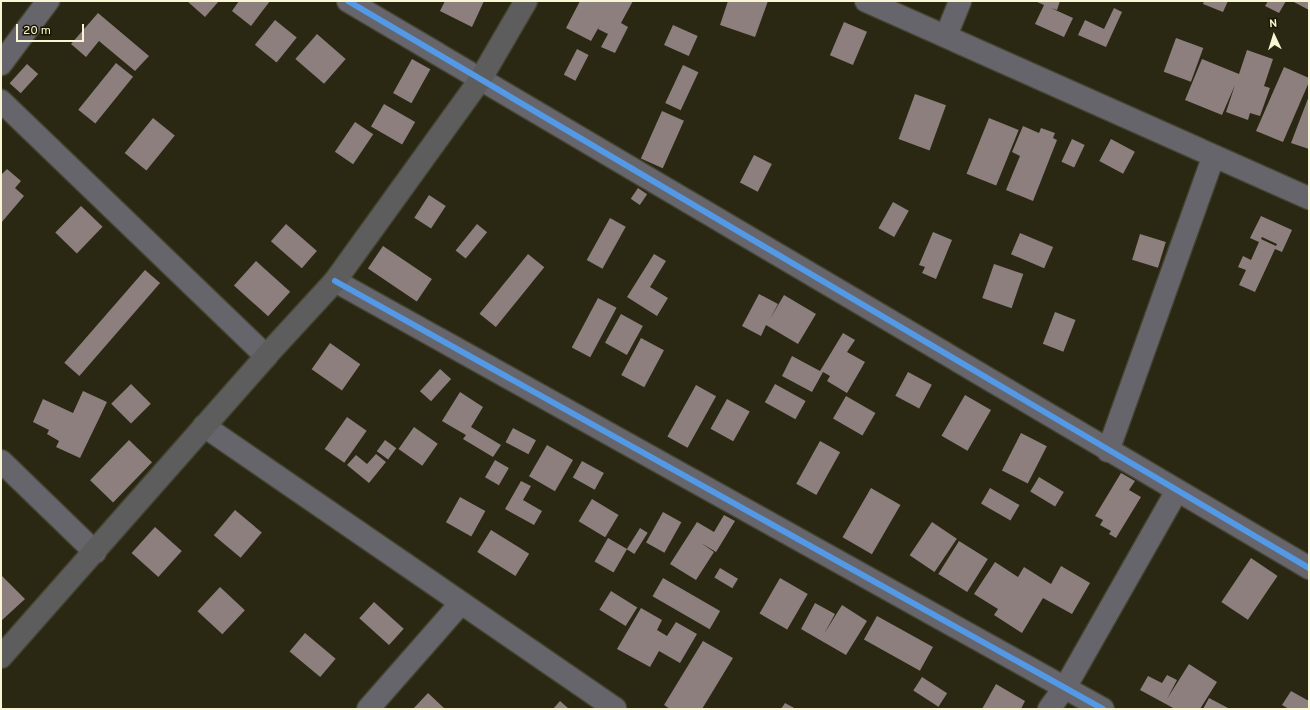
<!DOCTYPE html>
<html>
<head>
<meta charset="utf-8">
<style>
  body { margin:0 }
  #map { position:relative; width:1310px; height:710px; overflow:hidden; background:#2a2813; font-family:Overpass,sans-serif }
  div>[style] { position:absolute }
  .building>* { inset:0; background:#8d7f7d; transform-origin:0 0 }
  .roads { filter:drop-shadow(1px 0 #454330) drop-shadow(-1px 0 #454330) drop-shadow(0 1px #454330) drop-shadow(0 -1px #454330) }
  .street>* { height:22px; margin:-11px; padding:0 11px; transform-origin:11px; border-radius:11px; background:#65656b }
  .secondary>* { height:22px; margin:-11px; padding:0 11px; transform-origin:11px; border-radius:11px; background:#5d5d5e }
  .cycleway>* { height:6px; margin:-3px; padding:0 3px; transform-origin:3px; border-radius:3px; background:#5399e6 }
  span { translate:-50% -50%; white-space:nowrap; text-align:center; line-height:1.15; -webkit-text-stroke:4px #1b1800; paint-order:stroke }
  .frame { position:absolute; inset:0; border:2px solid #f9f6d3; pointer-events:none }
  .north { position:absolute; left:1254px; top:16px; width:40px; height:40px; -webkit-text-stroke:3px #1b1800; paint-order:stroke; rotate:356deg; font-size:11px; font-weight:700; line-height:16px; text-align:center; color:#f9f6d3 }
  .north::after { content:''; display:block; margin:auto; width:14px; height:18px; background:#f9f6d3; clip-path:polygon(50% 0,100% 100%,50% 72%,0 100%) }
  .scale { position:absolute; left:16px; top:24px; width:68px; height:18px; box-sizing:border-box; border:2px solid #f9f6d3; border-top:0; padding-left:5px; font-size:12px; line-height:14px; white-space:nowrap; color:#f9f6d3; -webkit-text-stroke:3px #1b1800; paint-order:stroke }
</style>
</head>
<body>
<div id="map">
  <div class="building">
    <i style="clip-path:polygon(187px 1px,219px 1px,205px 17px)"></i>
    <i style="clip-path:polygon(239px 1px,270px 1px,251px 26px,232px 11px)"></i>
    <i style="clip-path:polygon(445px 1px,484px 1px,472px 27px,440px 11px)"></i>
    <i style="clip-path:polygon(580px 1px,633px 1px,621px 23px,628px 27px,615px 53px,601px 47px,608px 34px,598px 29px,600px 25px,591px 41px,566px 28px)"></i>
    <i style="clip-path:polygon(728px 1px,768px 1px,755px 37px,720px 25px)"></i>
    <i style="clip-path:polygon(1035px 1px,1060px 1px,1057px 10px,1051px 8px,1073px 18px,1064px 37px,1035px 24px,1044px 5px)"></i>
    <i style="clip-path:polygon(1204px 1px,1228px 1px,1223px 12px,1203px 4px)"></i>
    <i style="clip-path:polygon(1268px 1px,1286px 1px,1279px 13px,1265px 6px)"></i>
    <i style="clip-path:polygon(1292px 1px,1309px 1px,1309px 10px)"></i>
    <i style="clip-path:polygon(1114px 8px,1122px 12px,1106px 47px,1078px 35px,1085px 20px,1104px 29px)"></i>
    <i style="clip-path:polygon(98px 13px,149px 56px,135px 71px,99px 41px,86px 57px,71px 44px)"></i>
    <i style="left:275px;top:20px;width:28px;height:32px;rotate:39deg"></i>
    <i style="left:844px;top:22px;width:25px;height:36px;rotate:23deg"></i>
    <i style="left:673px;top:25px;width:27px;height:22px;rotate:24deg"></i>
    <i style="left:317px;top:34px;width:38px;height:33px;rotate:41deg"></i>
    <i style="left:1176px;top:38px;width:29px;height:36px;rotate:20deg"></i>
    <i style="left:577px;top:49px;width:13px;height:29px;rotate:27deg"></i>
    <i style="clip-path:polygon(1247px 50px,1273px 59px,1264px 86px,1270px 88px,1260px 116px,1250px 113px,1248px 120px,1226px 112px,1235px 85px,1222px 115px,1185px 100px,1202px 59px,1239px 74px)"></i>
    <i style="left:412px;top:59px;width:21px;height:39px;rotate:29deg"></i>
    <i style="left:116px;top:63px;width:22px;height:60px;rotate:39deg"></i>
    <i style="left:27px;top:64px;width:15px;height:26px;rotate:42deg"></i>
    <i style="left:683px;top:65px;width:17px;height:42px;rotate:25deg"></i>
    <i style="clip-path:polygon(1284px 67px,1309px 78px,1309px 82px,1283px 142px,1256px 131px)"></i>
    <i style="left:915px;top:94px;width:33px;height:48px;rotate:20deg"></i>
    <i style="clip-path:polygon(1309px 96px,1309px 149px,1291px 143px)"></i>
    <i style="left:384px;top:104px;width:36px;height:26px;rotate:30deg"></i>
    <i style="left:662px;top:111px;width:24px;height:52px;rotate:24deg"></i>
    <i style="left:153px;top:118px;width:28px;height:45px;rotate:39deg"></i>
    <i style="left:989px;top:118px;width:32px;height:60px;rotate:22deg"></i>
    <i style="left:355px;top:122px;width:22px;height:36px;rotate:34deg"></i>
    <i style="clip-path:polygon(1023px 126px,1039px 133px,1041px 128px,1055px 133px,1053px 138px,1057px 140px,1033px 201px,1006px 190px,1020px 156px,1012px 152px)"></i>
    <i style="left:1072px;top:139px;width:14px;height:25px;rotate:25deg"></i>
    <i style="left:1111px;top:139px;width:27px;height:25px;rotate:28deg"></i>
    <i style="left:754px;top:155px;width:20px;height:31px;rotate:27deg"></i>
    <i style="clip-path:polygon(7px 169px,21px 181px,15px 188px,24px 196px,1px 223px,1px 175px)"></i>
    <i style="left:638px;top:188px;width:11px;height:13px;rotate:34deg"></i>
    <i style="left:429px;top:195px;width:20px;height:27px;rotate:33deg"></i>
    <i style="left:893px;top:202px;width:18px;height:30px;rotate:29deg"></i>
    <i style="left:81px;top:206px;width:30px;height:37px;rotate:44deg"></i>
    <i style="clip-path:polygon(evenodd,1261px 216px,1292px 230px,1282px 252px,1275px 249px,1255px 292px,1239px 285px,1246px 270px,1238px 267px,1243px 256px,1251px 260px,1259px 242px,1250px 238px,1261px 216px,1262px 237px,1277px 244px,1276px 246px,1261px 239px,1262px 237px)"></i>
    <i style="left:610px;top:218px;width:18px;height:48px;rotate:29deg"></i>
    <i style="left:286px;top:224px;width:41px;height:23px;rotate:41deg"></i>
    <i style="left:477px;top:224px;width:13px;height:34px;rotate:39deg"></i>
    <i style="clip-path:polygon(933px 232px,952px 240px,936px 279px,922px 273px,925px 267px,919px 265px)"></i>
    <i style="left:1020px;top:233px;width:36px;height:23px;rotate:23deg"></i>
    <i style="left:1140px;top:234px;width:27px;height:27px;rotate:17deg"></i>
    <i style="left:383px;top:246px;width:59px;height:27px;rotate:34deg"></i>
    <i style="left:528px;top:254px;width:21px;height:77px;rotate:39deg"></i>
    <i style="clip-path:polygon(654px 254px,666px 261px,650px 287px,668px 298px,657px 316px,627px 297px)"></i>
    <i style="left:256px;top:261px;width:46px;height:33px;rotate:42deg"></i>
    <i style="left:994px;top:264px;width:31px;height:36px;rotate:19deg"></i>
    <i style="left:145px;top:270px;width:20px;height:123px;rotate:41deg"></i>
    <i style="clip-path:polygon(759px 294px,778px 304px,770px 319px,784px 295px,816px 314px,798px 344px,766px 325px,761px 336px,742px 326px)"></i>
    <i style="left:598px;top:298px;width:21px;height:56px;rotate:28deg"></i>
    <i style="left:1055px;top:312px;width:22px;height:34px;rotate:21deg"></i>
    <i style="left:621px;top:314px;width:25px;height:33px;rotate:29deg"></i>
    <i style="clip-path:polygon(843px 333px,855px 340px,847px 352px,865px 362px,847px 393px,827px 381px,830px 376px,823px 372px,812px 392px,782px 376px,792px 356px,820px 371px)"></i>
    <i style="left:641px;top:338px;width:26px;height:42px;rotate:28deg"></i>
    <i style="left:330px;top:343px;width:37px;height:32px;rotate:35deg"></i>
    <i style="left:440px;top:369px;width:15px;height:30px;rotate:42deg"></i>
    <i style="left:908px;top:372px;width:27px;height:27px;rotate:28deg"></i>
    <i style="left:131px;top:384px;width:28px;height:28px;rotate:45deg"></i>
    <i style="left:775px;top:384px;width:35px;height:21px;rotate:29deg"></i>
    <i style="left:696px;top:385px;width:23px;height:59px;rotate:29deg"></i>
    <i style="clip-path:polygon(83px 391px,107px 402px,80px 458px,56px 447px,59px 441px,47px 434px,49px 430px,33px 422px,43px 399px,73px 413px)"></i>
    <i style="clip-path:polygon(460px 392px,483px 407px,471px 427px,501px 445px,493px 457px,463px 439px,466px 435px,442px 421px)"></i>
    <i style="left:965px;top:395px;width:30px;height:47px;rotate:30deg"></i>
    <i style="left:846px;top:396px;width:34px;height:26px;rotate:30deg"></i>
    <i style="left:727px;top:399px;width:26px;height:34px;rotate:29deg"></i>
    <i style="left:347px;top:417px;width:24px;height:39px;rotate:35deg"></i>
    <i style="left:414px;top:427px;width:29px;height:27px;rotate:35deg"></i>
    <i style="left:513px;top:428px;width:26px;height:16px;rotate:28deg"></i>
    <i style="left:1021px;top:433px;width:29px;height:42px;rotate:27deg"></i>
    <i style="left:129px;top:440px;width:32px;height:56px;rotate:44deg"></i>
    <i style="left:385px;top:440px;width:14px;height:14px;rotate:36deg"></i>
    <i style="left:820px;top:441px;width:23px;height:49px;rotate:29deg"></i>
    <i style="left:547px;top:445px;width:30px;height:36px;rotate:30deg"></i>
    <i style="clip-path:polygon(376px 454px,386px 462px,369px 483px,347px 465px,356px 455px,367px 464px)"></i>
    <i style="left:495px;top:460px;width:16px;height:20px;rotate:30deg"></i>
    <i style="left:582px;top:461px;width:25px;height:19px;rotate:29deg"></i>
    <i style="clip-path:polygon(1121px 473px,1135px 481px,1129px 490px,1141px 497px,1116px 538px,1109px 534px,1111px 531px,1100px 525px,1103px 520px,1095px 516px)"></i>
    <i style="left:1039px;top:477px;width:29px;height:17px;rotate:31deg"></i>
    <i style="clip-path:polygon(521px 481px,531px 486px,523px 500px,542px 511px,534px 525px,505px 509px)"></i>
    <i style="left:871px;top:488px;width:34px;height:57px;rotate:30deg"></i>
    <i style="left:990px;top:488px;width:34px;height:18px;rotate:30deg"></i>
    <i style="left:460px;top:497px;width:29px;height:29px;rotate:29deg"></i>
    <i style="left:592px;top:499px;width:31px;height:26px;rotate:31deg"></i>
    <i style="left:235px;top:510px;width:35px;height:33px;rotate:40deg"></i>
    <i style="left:663px;top:512px;width:21px;height:35px;rotate:29deg"></i>
    <i style="clip-path:polygon(724px 515px,735px 521px,716px 552px,701px 543px,714px 552px,696px 580px,670px 564px,697px 522px,714px 532px)"></i>
    <i style="left:932px;top:522px;width:30px;height:40px;rotate:34deg"></i>
    <i style="left:155px;top:527px;width:36px;height:35px;rotate:42deg"></i>
    <i style="left:640px;top:528px;width:9px;height:25px;rotate:32deg"></i>
    <i style="left:491px;top:530px;width:45px;height:26px;rotate:32deg"></i>
    <i style="left:608px;top:538px;width:22px;height:27px;rotate:30deg"></i>
    <i style="left:959px;top:541px;width:34px;height:39px;rotate:32deg"></i>
    <i style="left:1251px;top:558px;width:32px;height:53px;rotate:34deg"></i>
    <i style="clip-path:polygon(995px 562px,1018px 577px,1024px 567px,1051px 584px,1061px 566px,1090px 583px,1072px 614px,1043px 598px,1022px 633px,994px 615px,998px 609px,974px 594px)"></i>
    <i style="left:720px;top:568px;width:21px;height:11px;rotate:31deg"></i>
    <i style="clip-path:polygon(1px 575px,25px 599px,1px 621px)"></i>
    <i style="left:663px;top:578px;width:66px;height:21px;rotate:30deg"></i>
    <i style="left:780px;top:578px;width:32px;height:41px;rotate:30deg"></i>
    <i style="left:220px;top:587px;width:34px;height:33px;rotate:43deg"></i>
    <i style="left:611px;top:591px;width:31px;height:22px;rotate:32deg"></i>
    <i style="left:374px;top:602px;width:40px;height:22px;rotate:42deg"></i>
    <i style="clip-path:polygon(815px 603px,835px 614px,824px 634px,842px 605px,867px 621px,846px 655px,801px 629px)"></i>
    <i style="clip-path:polygon(641px 608px,662px 620px,657px 630px,667px 636px,676px 622px,697px 634px,680px 663px,659px 651px,650px 667px,617px 649px)"></i>
    <i style="left:877px;top:616px;width:64px;height:27px;rotate:29deg"></i>
    <i style="left:305px;top:633px;width:40px;height:24px;rotate:40deg"></i>
    <i style="clip-path:polygon(703px 641px,733px 658px,702px 709px,670px 709px,664px 705px)"></i>
    <i style="clip-path:polygon(1189px 664px,1217px 682px,1200px 709px,1175px 709px,1140px 690px,1148px 676px,1162px 683px,1167px 675px,1177px 680px,1167px 699px)"></i>
    <i style="left:922px;top:677px;width:30px;height:16px;rotate:33deg"></i>
    <i style="clip-path:polygon(996px 684px,1025px 701px,1021px 709px,982px 709px)"></i>
    <i style="clip-path:polygon(1291px 691px,1309px 701px,1309px 709px,1289px 709px,1282px 705px)"></i>
    <i style="clip-path:polygon(428px 693px,445px 709px,413px 709px)"></i>
    <i style="clip-path:polygon(1209px 698px,1230px 709px,1203px 709px)"></i>
    <i style="clip-path:polygon(560px 701px,569px 709px,553px 709px)"></i>
    <i style="clip-path:polygon(785px 703px,796px 709px,781px 709px)"></i>
  </div>
  <div class="roads">
    <div class="street">
      <i style="left:348px;top:1px;width:1116px;rotate:30.54deg"></i>
      <i style="left:866px;top:1px;width:485px;rotate:24deg"></i>
      <i style="left:946px;top:36px;width:38px;rotate:-68deg"></i>
      <i style="left:1px;top:64px;width:79px;rotate:-53.3deg"></i>
      <i style="left:1px;top:101px;width:368px;rotate:43.9deg"></i>
      <i style="left:335px;top:281px;width:879px;rotate:29.13deg"></i>
      <i style="left:204px;top:426px;width:499px;rotate:34.5deg"></i>
      <i style="left:1108px;top:451px;width:312px;rotate:-70.3deg"></i>
      <i style="left:1px;top:461px;width:131px;rotate:44.1deg"></i>
      <i style="left:368px;top:709px;width:141px;rotate:-48.7deg"></i>
      <i style="left:1049px;top:709px;width:29px;rotate:-54deg"></i>
      <i style="left:1066px;top:686px;width:224px;rotate:-60.4deg"></i>
    </div>
    <div class="secondary">
      <i style="left:1px;top:657px;width:401px;rotate:-48.6deg"></i>
      <i style="left:266px;top:356px;width:102px;rotate:-47.4deg"></i>
      <i style="left:335px;top:281px;width:248px;rotate:-54.2deg"></i>
      <i style="left:480px;top:80px;width:91px;rotate:-59.8deg"></i>
    </div>
  </div>
  <div class="cycleway">
    <i style="left:348px;top:1px;width:1116px;rotate:30.54deg"></i>
    <i style="left:335px;top:281px;width:879px;rotate:29.13deg"></i>
  </div>
  <div class="frame"></div>
  <div class="north">N</div>
  <div class="scale">20 m</div>
</div>
</body>
</html>
